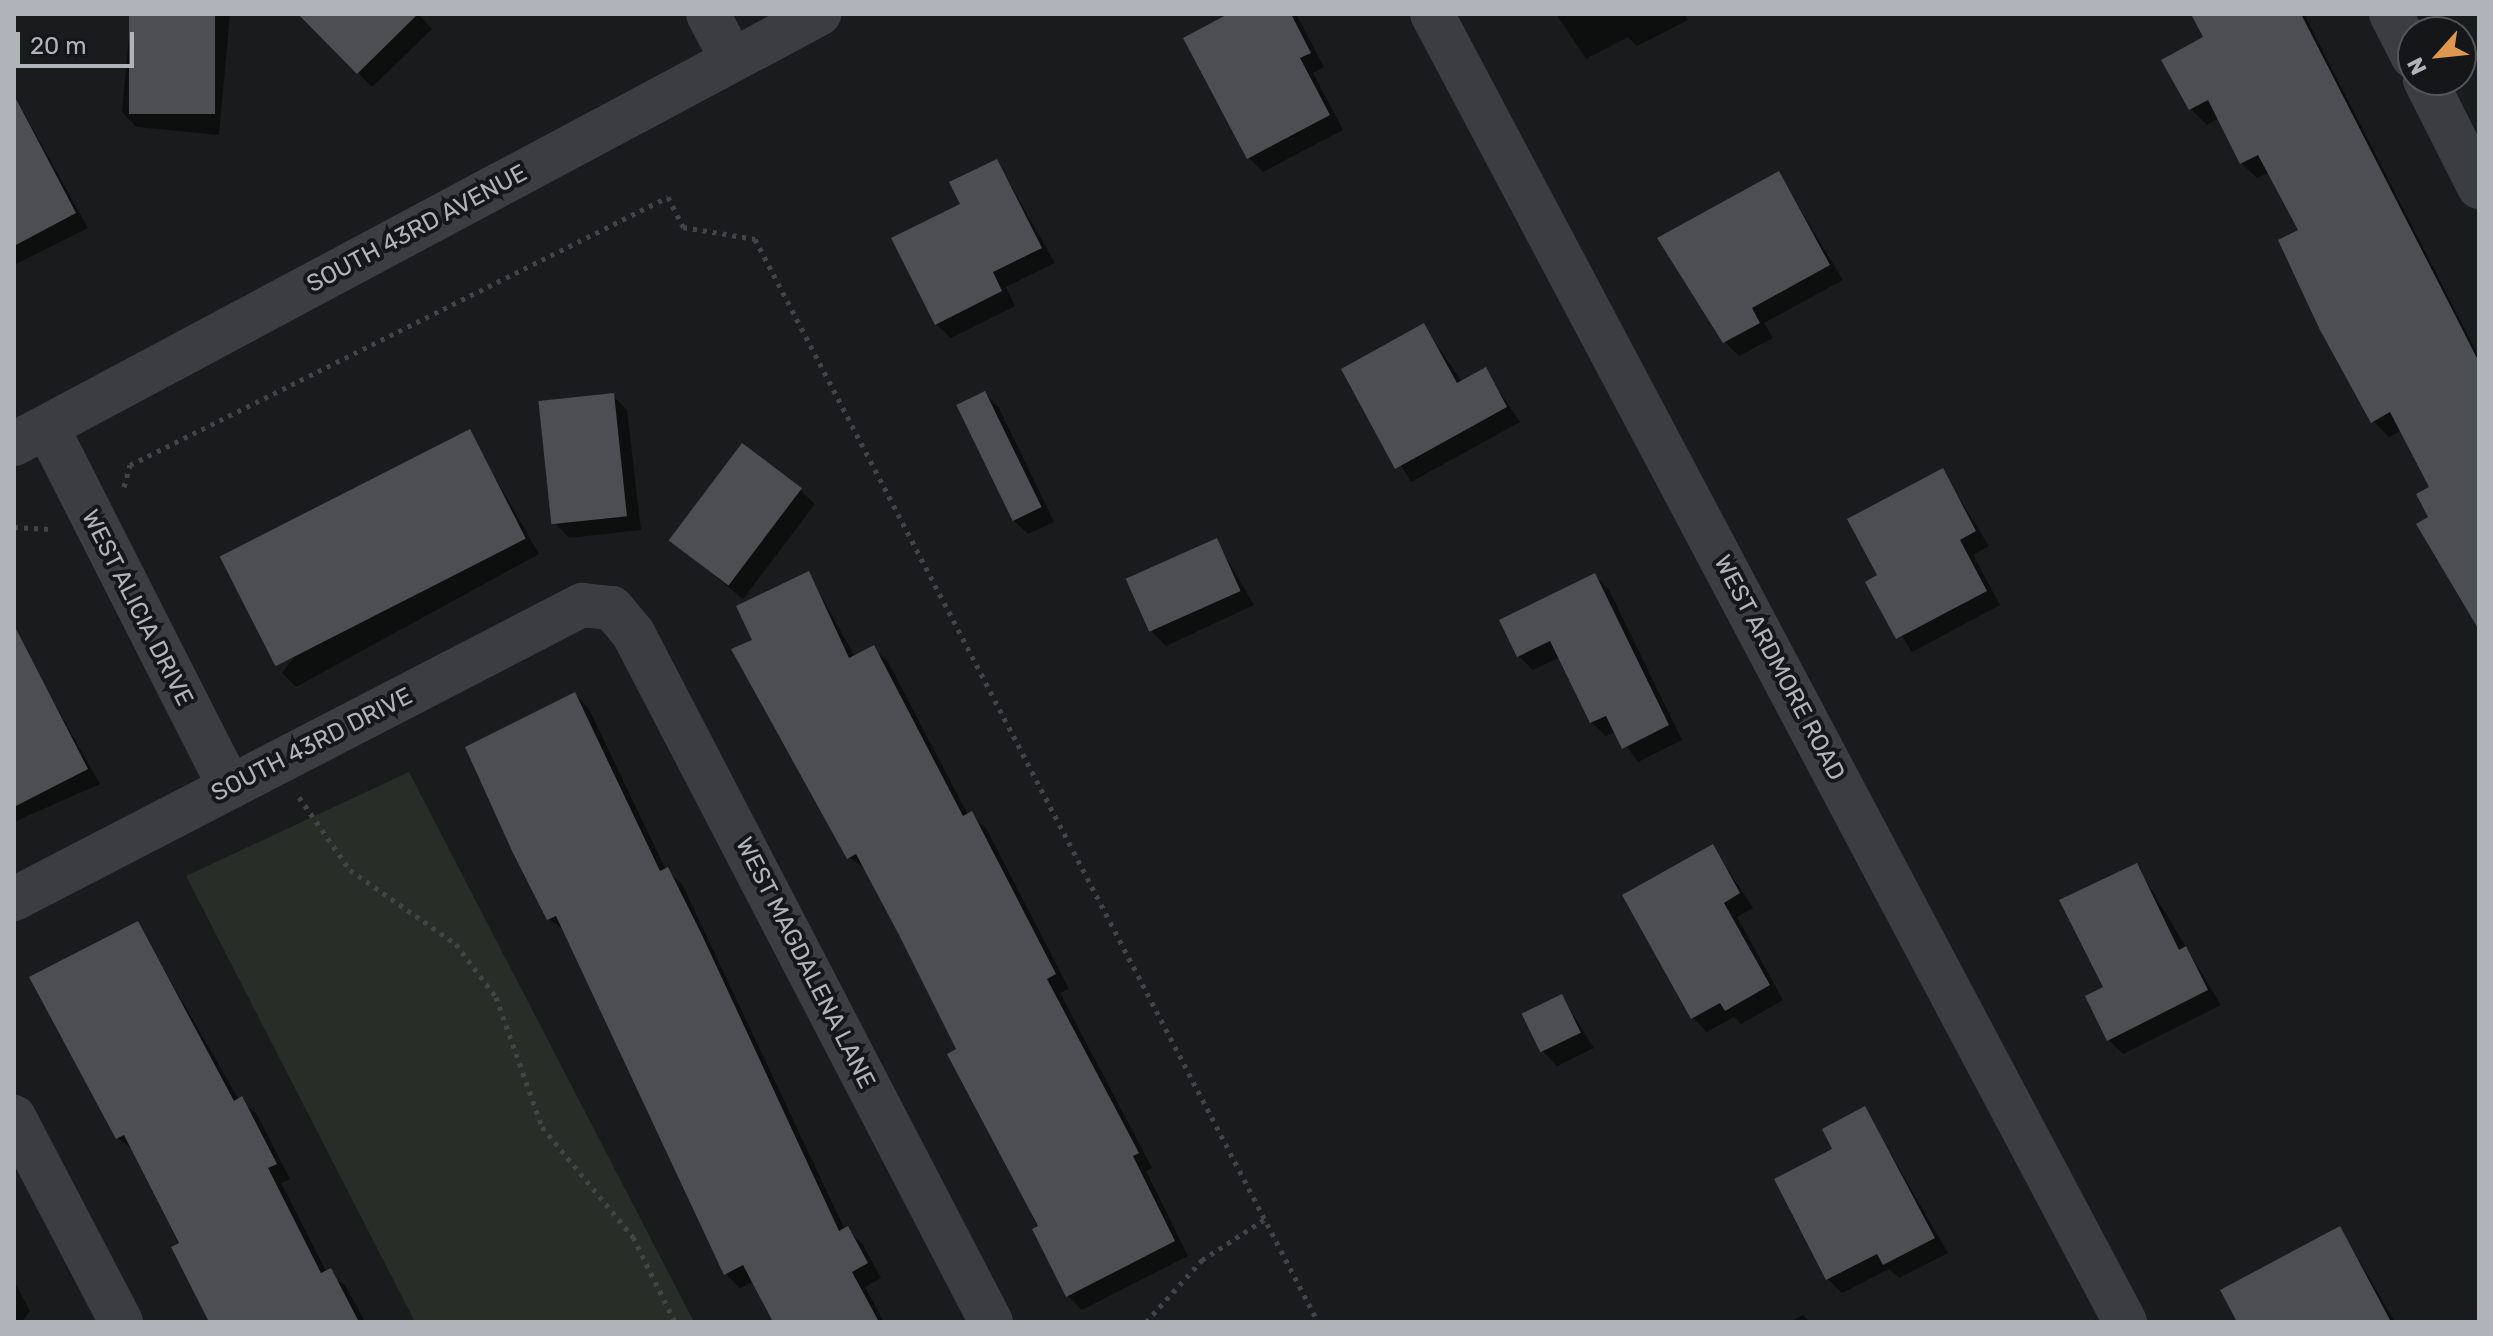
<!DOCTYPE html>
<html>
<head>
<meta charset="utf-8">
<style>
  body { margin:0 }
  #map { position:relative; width:2493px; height:1336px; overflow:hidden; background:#1a1b1c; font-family:Rubik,sans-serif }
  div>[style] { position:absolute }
  .green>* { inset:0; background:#272e27 }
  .shadow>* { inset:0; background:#0007 }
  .building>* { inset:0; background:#4c4e51; transform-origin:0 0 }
  .path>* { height:5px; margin-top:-2.5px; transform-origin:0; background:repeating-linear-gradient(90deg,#424448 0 4px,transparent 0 10px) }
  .minor>* { height:44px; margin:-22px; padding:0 22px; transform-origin:22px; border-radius:22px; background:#3c3d41 }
  .tertiary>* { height:44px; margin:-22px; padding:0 22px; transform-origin:22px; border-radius:22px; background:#3c3d41 }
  span { translate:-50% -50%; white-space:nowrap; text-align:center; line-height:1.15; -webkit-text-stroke:8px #151617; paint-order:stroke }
  .street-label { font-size:24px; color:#aeb4ba }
  .frame { position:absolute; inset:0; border:16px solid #aeb4ba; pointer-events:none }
  .north { position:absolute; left:2397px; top:16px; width:80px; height:80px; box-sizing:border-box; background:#151617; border:2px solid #525558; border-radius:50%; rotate:243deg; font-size:22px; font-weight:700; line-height:32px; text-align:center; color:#aeb4ba }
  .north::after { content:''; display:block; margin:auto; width:28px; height:36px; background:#df964f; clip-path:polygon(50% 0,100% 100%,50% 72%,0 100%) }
  .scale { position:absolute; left:16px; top:32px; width:118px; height:36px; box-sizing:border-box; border:4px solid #aeb4ba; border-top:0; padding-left:10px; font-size:24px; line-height:28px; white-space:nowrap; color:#aeb4ba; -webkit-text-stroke:6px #151617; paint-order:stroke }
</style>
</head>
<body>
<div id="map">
  <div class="green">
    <i style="clip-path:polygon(409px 772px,694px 1322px,415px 1322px,186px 876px)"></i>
  </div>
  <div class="shadow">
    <i style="clip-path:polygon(131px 14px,230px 14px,219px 135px,136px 127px,122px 112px)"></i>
    <i style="clip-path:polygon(300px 14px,418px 14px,432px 29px,372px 87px)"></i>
    <i style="clip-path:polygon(1232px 14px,1296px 14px,1324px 67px,1313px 73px,1343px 130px,1263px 172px,1249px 158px)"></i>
    <i style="clip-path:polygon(1556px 14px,1685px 14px,1688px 20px,1637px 46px,1628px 37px,1586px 59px)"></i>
    <i style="clip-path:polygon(2193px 14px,2304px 14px,2479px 357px,2479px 620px,2431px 518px,2432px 488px,2402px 430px,2389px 437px,2373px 421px,2301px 230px,2270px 172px,2257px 178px,2241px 163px,2219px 118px,2207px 125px,2191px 109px,2164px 61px,2206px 38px)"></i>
    <i style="clip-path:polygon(14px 95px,88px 228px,14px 265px)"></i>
    <i style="clip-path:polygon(997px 161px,1055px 263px,1006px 287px,1015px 306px,951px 338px,936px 324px,962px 204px)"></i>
    <i style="clip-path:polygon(1779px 174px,1843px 280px,1764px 323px,1773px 338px,1739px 356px,1725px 342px)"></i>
    <i style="clip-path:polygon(1424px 326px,1462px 382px,1485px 370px,1520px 422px,1411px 482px,1344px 370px)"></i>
    <i style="clip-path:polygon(985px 394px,999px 408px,1054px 522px,1028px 534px,1013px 520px)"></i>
    <i style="clip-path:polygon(613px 396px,627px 410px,641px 530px,569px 538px,555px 523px)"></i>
    <i style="clip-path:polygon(469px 432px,539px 554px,296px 687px,282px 673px)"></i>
    <i style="clip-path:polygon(1942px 470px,1989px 546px,1973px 555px,2000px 605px,1912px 652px,1868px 582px,1879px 576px)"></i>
    <i style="clip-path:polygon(800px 490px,815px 504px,743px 599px,671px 540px)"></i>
    <i style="clip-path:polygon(1216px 540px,1254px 605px,1166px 646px,1152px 632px)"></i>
    <i style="clip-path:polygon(809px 574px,855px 657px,873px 648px,888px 662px,968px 815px,986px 828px,1069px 989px,1060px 993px,1152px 1168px,1146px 1171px,1188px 1256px,1082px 1310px,1067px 1295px,959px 1050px,867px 870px,849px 857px,754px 641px)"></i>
    <i style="clip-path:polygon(1594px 575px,1609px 590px,1682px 740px,1638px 762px,1616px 732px,1606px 736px,1591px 722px,1560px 657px,1533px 670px,1519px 656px)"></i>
    <i style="clip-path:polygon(31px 662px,100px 784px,14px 822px,14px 669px)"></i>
    <i style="clip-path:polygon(575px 694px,589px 709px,666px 870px,682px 884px,845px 1230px,862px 1243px,881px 1278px,865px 1287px,884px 1322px,776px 1322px,754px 1281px,740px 1288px,726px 1274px,566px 932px,549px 919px)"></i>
    <i style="clip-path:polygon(1713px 847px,1753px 908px,1737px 917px,1783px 1000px,1741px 1024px,1734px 1017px,1707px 1032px,1693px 1018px)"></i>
    <i style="clip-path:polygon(2137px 866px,2221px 1005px,2123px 1054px,2109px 1040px,2105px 988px)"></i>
    <i style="clip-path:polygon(138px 924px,239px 1100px,256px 1113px,290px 1179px,281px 1183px,327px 1273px,345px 1285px,365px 1322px,215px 1322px,135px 1151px,117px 1138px)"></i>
    <i style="clip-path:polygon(1562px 997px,1594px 1048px,1557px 1066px,1543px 1051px)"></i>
    <i style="clip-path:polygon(1865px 1109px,1948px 1253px,1899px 1278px,1889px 1269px,1842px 1293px,1828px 1279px,1834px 1150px)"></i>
    <i style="clip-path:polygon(2340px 1228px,2395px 1322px,2240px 1322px)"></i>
    <i style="clip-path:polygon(14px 1281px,30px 1311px,22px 1322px,14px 1322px)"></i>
    <i style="clip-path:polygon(1803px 1315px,1810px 1322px,1789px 1322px)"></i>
  </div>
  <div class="building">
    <i style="left:129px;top:14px;width:86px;height:100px"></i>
    <i style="clip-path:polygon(298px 14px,418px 14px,357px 74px)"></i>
    <i style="clip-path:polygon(1228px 14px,1291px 14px,1311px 53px,1300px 58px,1330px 115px,1247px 159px,1183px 38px)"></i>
    <i style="clip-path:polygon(2191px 14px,2301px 14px,2479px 362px,2479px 630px,2416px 524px,2428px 517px,2416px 494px,2429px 487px,2390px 412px,2371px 423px,2320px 330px,2278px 240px,2298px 230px,2258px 155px,2240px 164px,2208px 100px,2189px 110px,2161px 60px,2203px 37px)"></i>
    <i style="clip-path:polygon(14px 95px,76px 213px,14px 246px)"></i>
    <i style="clip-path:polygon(997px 159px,1042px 248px,993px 272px,1002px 291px,935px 325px,891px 238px,960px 204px,949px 182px)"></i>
    <i style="clip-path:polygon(1779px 171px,1830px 265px,1752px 308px,1760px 323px,1723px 343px,1657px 238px)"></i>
    <i style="clip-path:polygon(1424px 323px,1457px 383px,1486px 367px,1507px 407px,1395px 469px,1341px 369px)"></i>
    <i style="left:985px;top:391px;width:129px;height:32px;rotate:64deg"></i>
    <i style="left:614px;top:393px;width:124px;height:76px;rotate:84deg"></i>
    <i style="left:470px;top:429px;width:123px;height:281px;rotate:63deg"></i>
    <i style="left:742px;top:443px;width:75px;height:122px;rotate:37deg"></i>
    <i style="clip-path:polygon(1943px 468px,1976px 531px,1960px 540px,1987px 591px,1896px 639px,1865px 582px,1877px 575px,1847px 519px)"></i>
    <i style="left:1217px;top:538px;width:58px;height:100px;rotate:66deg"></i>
    <i style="clip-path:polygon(809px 571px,849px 658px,874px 645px,963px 816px,972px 811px,1056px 974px,1047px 979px,1139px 1153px,1133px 1156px,1175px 1241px,1066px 1297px,1032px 1229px,1038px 1226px,947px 1054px,956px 1049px,898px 933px,856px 854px,847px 859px,731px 649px,752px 640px,736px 606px)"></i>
    <i style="clip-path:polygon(1595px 573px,1669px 725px,1622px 749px,1606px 716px,1590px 723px,1550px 641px,1517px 657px,1499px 620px)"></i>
    <i style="clip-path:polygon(14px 625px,88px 769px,14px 807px)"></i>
    <i style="clip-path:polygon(575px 692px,660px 871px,668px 867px,702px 935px,839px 1231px,848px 1226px,868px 1263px,852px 1272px,879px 1322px,773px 1322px,743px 1265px,724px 1275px,556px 916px,547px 920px,513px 853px,465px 747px)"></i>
    <i style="clip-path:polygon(1713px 844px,1740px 893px,1724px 903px,1770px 985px,1725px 1011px,1720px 1003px,1691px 1019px,1622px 895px)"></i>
    <i style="clip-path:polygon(2137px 863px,2179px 950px,2186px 946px,2208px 990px,2107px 1041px,2085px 996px,2103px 987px,2059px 900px)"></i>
    <i style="clip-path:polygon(138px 921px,234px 1101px,242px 1096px,277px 1164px,268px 1168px,321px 1273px,331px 1268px,359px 1322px,209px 1322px,171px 1247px,179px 1243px,124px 1135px,116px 1139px,29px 977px)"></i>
    <i style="left:1562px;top:994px;width:43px;height:45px;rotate:64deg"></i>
    <i style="clip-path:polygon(1865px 1106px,1935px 1238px,1883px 1265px,1877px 1254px,1826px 1280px,1774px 1179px,1832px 1149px,1822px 1129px)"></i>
    <i style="clip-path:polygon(2340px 1226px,2391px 1322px,2237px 1322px,2220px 1290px)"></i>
  </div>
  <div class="path">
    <i style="left:124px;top:487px;width:23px;rotate:-75deg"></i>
    <i style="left:130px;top:465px;width:601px;rotate:-26.48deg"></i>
    <i style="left:668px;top:197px;width:34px;rotate:63deg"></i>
    <i style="left:683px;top:227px;width:73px;rotate:9.5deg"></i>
    <i style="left:755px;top:239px;width:1221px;rotate:62.53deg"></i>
    <i style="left:14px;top:527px;width:37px;rotate:3deg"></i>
    <i style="left:299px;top:797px;width:89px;rotate:55.1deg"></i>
    <i style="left:350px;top:870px;width:129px;rotate:34.9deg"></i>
    <i style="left:456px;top:944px;width:66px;rotate:53deg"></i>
    <i style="left:496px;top:997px;width:138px;rotate:70.5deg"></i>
    <i style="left:542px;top:1127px;width:143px;rotate:50.4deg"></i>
    <i style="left:633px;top:1237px;width:95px;rotate:63.7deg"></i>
    <i style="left:1146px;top:1322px;width:84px;rotate:-47.9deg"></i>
    <i style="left:1202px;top:1260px;width:75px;rotate:-33.1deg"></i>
  </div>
  <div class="minor">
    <i style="left:1432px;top:14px;width:1480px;rotate:62.08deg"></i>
    <i style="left:2391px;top:14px;width:48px;rotate:62.9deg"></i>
    <i style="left:2425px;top:80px;width:120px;rotate:63.2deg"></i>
    <i style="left:47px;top:427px;width:404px;rotate:63.1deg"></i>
    <i style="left:14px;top:899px;width:640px;rotate:-27.37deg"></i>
    <i style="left:582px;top:605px;width:30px;rotate:6deg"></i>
    <i style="left:612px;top:608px;width:33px;rotate:50deg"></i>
    <i style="left:633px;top:633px;width:776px;rotate:62.54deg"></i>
    <i style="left:14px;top:1117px;width:231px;rotate:62.4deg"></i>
  </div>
  <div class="tertiary">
    <i style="left:708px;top:14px;width:52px;rotate:62.4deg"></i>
    <i style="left:14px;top:444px;width:913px;rotate:-28.11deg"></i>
  </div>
  <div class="street-label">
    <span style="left:417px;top:229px;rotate:-28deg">SOUTH 43RD AVENUE</span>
    <span style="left:137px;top:608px;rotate:63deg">WEST ALICIA DRIVE</span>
    <span style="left:1779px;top:668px;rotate:62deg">WEST ARDMORE ROAD</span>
    <span style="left:312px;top:745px;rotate:-27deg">SOUTH 43RD DRIVE</span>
    <span style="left:805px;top:963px;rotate:63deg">WEST MAGDALENA LANE</span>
  </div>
  <div class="frame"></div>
  <div class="north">N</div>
  <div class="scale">20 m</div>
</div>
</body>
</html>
